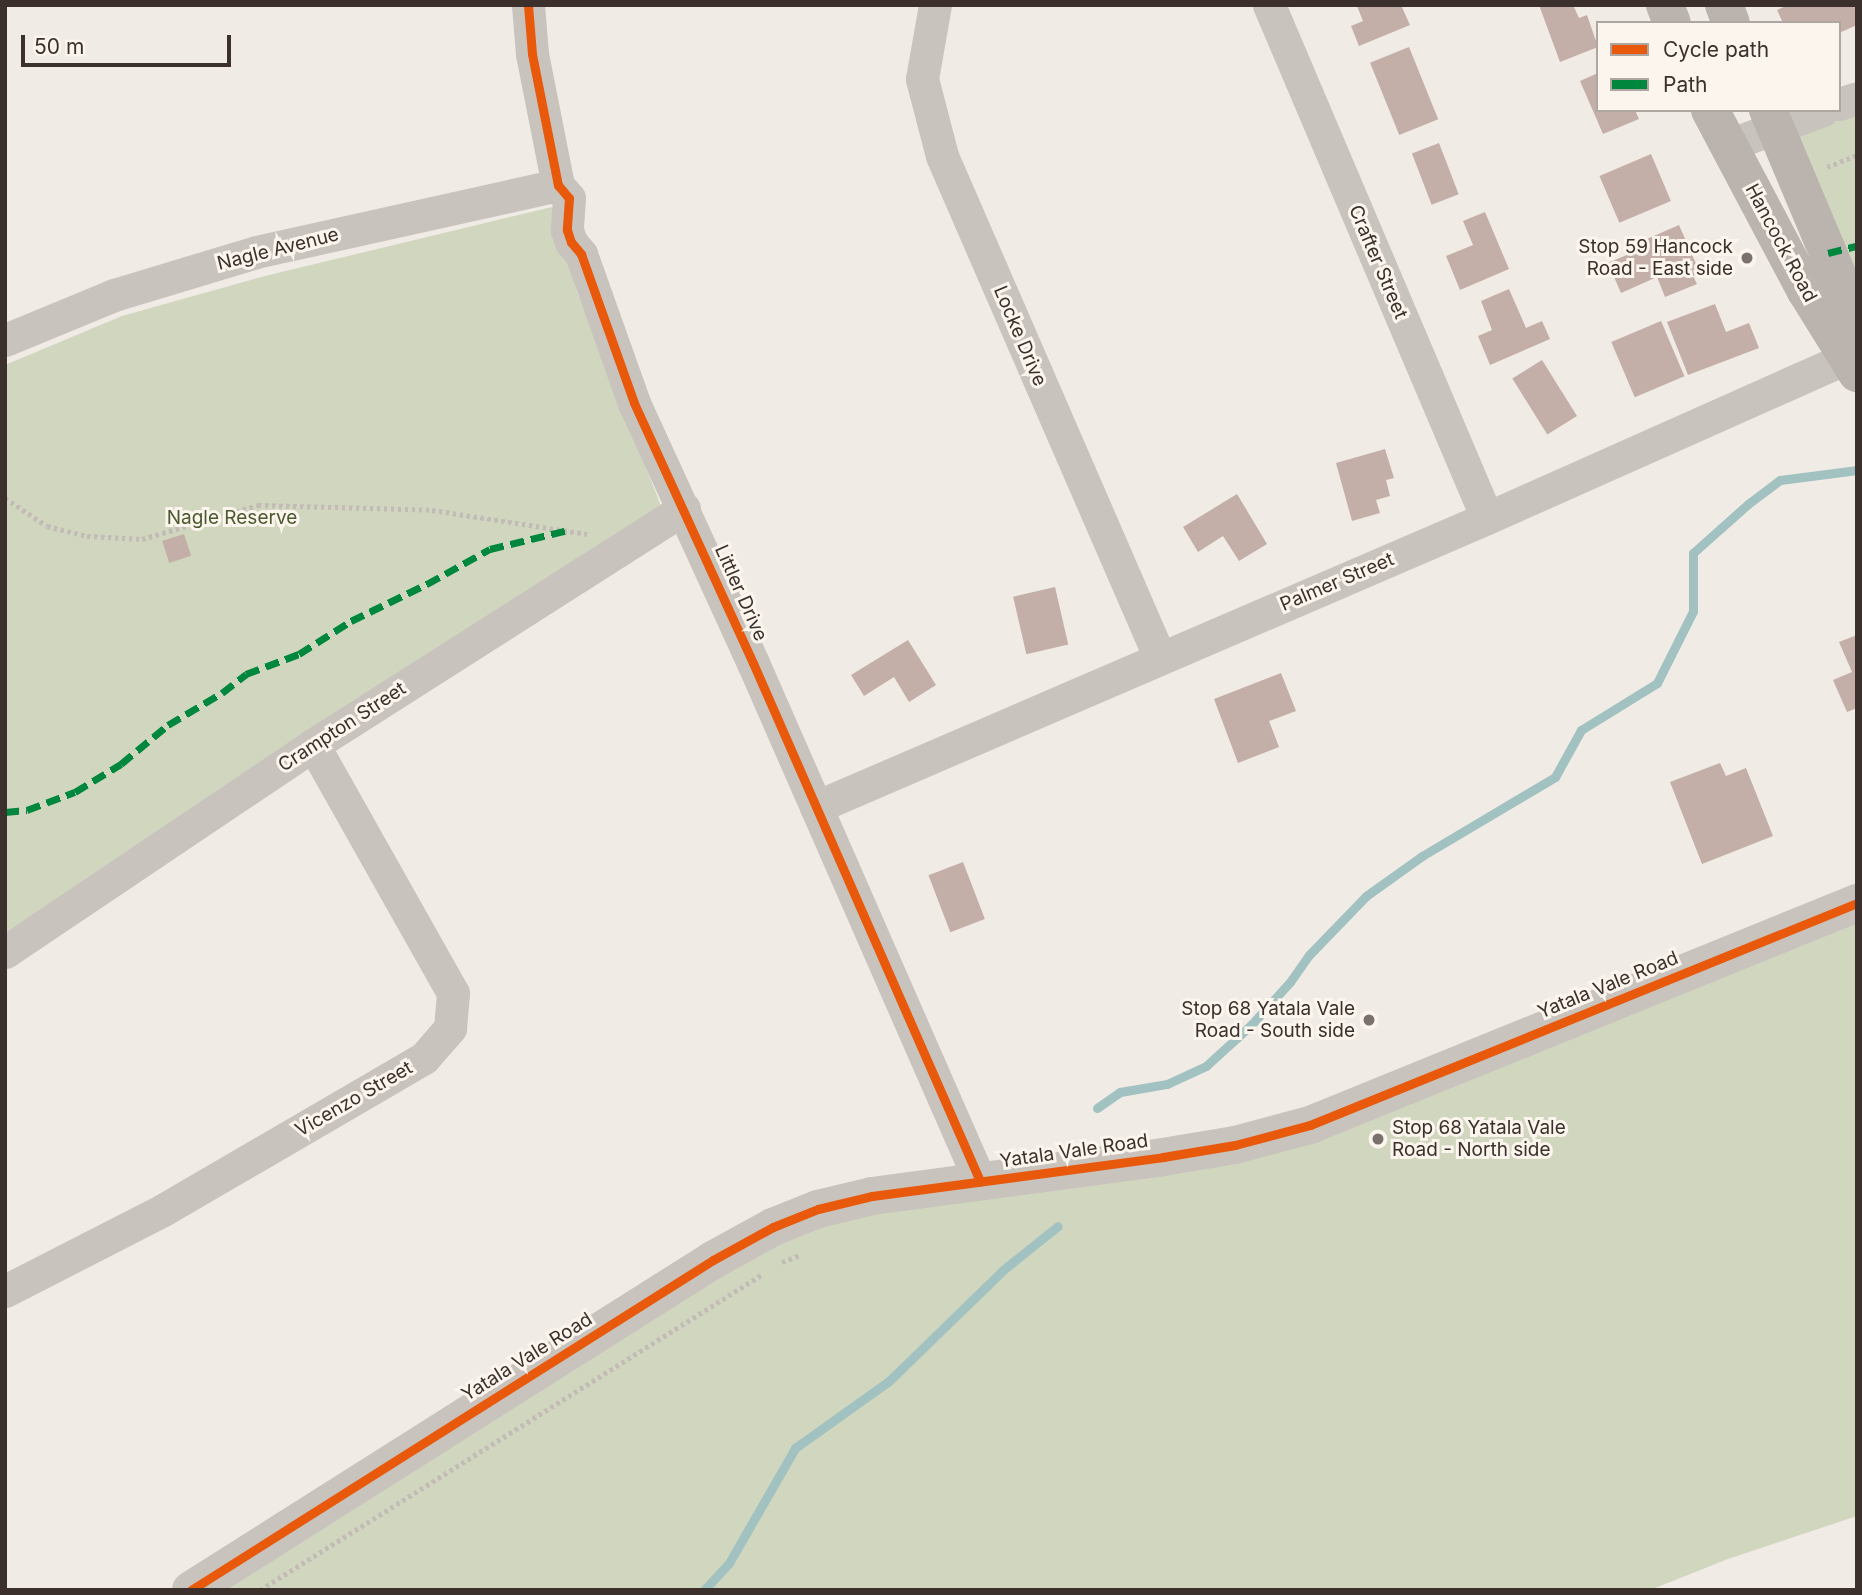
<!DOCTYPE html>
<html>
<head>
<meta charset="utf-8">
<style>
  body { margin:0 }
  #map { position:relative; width:1862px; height:1595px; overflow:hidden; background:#f0ebe5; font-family:Inter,sans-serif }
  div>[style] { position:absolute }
  .green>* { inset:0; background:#d1d6bf }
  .stream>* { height:9px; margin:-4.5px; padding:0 4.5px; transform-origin:4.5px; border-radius:4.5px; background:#a1c2c1 }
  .building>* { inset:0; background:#c3afa7; transform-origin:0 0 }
  .path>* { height:4.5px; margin-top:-2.25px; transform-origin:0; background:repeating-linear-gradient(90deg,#c2bbb6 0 3.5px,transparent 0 7px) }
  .minor>* { height:33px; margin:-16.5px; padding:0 16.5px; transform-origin:16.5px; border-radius:16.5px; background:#c9c3be }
  .tertiary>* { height:38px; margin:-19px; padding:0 19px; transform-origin:19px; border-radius:19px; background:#c9c3be }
  .secondary>* { height:38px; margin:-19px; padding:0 19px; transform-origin:19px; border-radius:19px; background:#bab3ae }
  .quiet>* { height:7px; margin-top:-3.5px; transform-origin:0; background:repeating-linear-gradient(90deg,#00873e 0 14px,transparent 0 21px) }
  .cycleway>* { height:9px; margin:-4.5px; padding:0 4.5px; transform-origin:4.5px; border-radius:4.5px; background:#e8590c }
  .dots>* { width:19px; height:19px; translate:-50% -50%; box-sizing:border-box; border:4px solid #fbf5ee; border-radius:50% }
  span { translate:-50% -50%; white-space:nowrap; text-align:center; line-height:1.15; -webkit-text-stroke:6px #fbf5ee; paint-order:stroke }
  .street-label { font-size:19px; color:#3b302b }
  .poi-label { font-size:19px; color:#3b302b }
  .right { translate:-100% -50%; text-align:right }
  .left { translate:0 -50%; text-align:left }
  .park-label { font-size:19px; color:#4a5a2e }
  .frame { position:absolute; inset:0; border:7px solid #3b302b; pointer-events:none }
  .legend { position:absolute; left:1596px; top:21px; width:245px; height:91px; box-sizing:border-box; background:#fbf5ee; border:2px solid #aea6a0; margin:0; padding:9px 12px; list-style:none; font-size:21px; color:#3b302b }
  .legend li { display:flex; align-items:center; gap:14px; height:35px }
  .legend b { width:35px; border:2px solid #aea6a0 }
  .scale { position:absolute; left:21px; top:35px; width:210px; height:32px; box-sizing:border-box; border:4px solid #3b302b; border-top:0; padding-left:9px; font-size:21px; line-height:24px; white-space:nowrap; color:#3b302b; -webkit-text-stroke:5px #fbf5ee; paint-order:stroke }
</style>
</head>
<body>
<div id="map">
  <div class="green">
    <i style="clip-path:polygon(1857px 98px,1857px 310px,1775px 128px)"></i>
    <i style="clip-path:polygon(552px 207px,577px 292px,661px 506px,5px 933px,5px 365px,122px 316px,265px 276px)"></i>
    <i style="clip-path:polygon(1857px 894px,1857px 1516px,1728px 1559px,1650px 1590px,190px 1590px,818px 1209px,1235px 1145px)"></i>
  </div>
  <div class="stream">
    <i style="left:1097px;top:1108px;width:28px;rotate:-35deg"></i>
    <i style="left:1120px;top:1092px;width:48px;rotate:-9.7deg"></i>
    <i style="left:1167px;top:1084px;width:43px;rotate:-24.8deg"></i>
    <i style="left:1206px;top:1066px;width:61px;rotate:-42.3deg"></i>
    <i style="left:1251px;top:1025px;width:58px;rotate:-47.8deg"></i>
    <i style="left:1290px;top:982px;width:33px;rotate:-55deg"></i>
    <i style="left:1309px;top:955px;width:82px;rotate:-46deg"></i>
    <i style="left:1366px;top:896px;width:69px;rotate:-35.5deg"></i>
    <i style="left:1422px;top:856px;width:155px;rotate:-30.7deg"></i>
    <i style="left:1555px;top:777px;width:54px;rotate:-61deg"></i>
    <i style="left:1581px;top:730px;width:89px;rotate:-31.7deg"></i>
    <i style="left:1657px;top:683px;width:80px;rotate:-63.4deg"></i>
    <i style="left:1693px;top:611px;width:58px;rotate:-90deg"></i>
    <i style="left:1693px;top:553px;width:74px;rotate:-41.7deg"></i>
    <i style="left:1748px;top:504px;width:40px;rotate:-37deg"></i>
    <i style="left:1780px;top:480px;width:78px;rotate:-7.4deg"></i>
    <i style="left:704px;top:1590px;width:37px;rotate:-47deg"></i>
    <i style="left:729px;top:1563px;width:133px;rotate:-60.1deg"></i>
    <i style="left:795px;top:1448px;width:115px;rotate:-35.5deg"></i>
    <i style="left:889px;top:1381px;width:159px;rotate:-44.2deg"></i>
    <i style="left:1003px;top:1270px;width:70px;rotate:-38.7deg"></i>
  </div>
  <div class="building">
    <i style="clip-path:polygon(1360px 5px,1401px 5px,1410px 25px,1359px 46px,1351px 26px,1363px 21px,1357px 6px)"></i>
    <i style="clip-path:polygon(1539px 5px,1573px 5px,1579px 18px,1587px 15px,1598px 47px,1560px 62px)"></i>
    <i style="clip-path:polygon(1788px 5px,1857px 5px,1857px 25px,1839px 33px,1839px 23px,1783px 23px,1777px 10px)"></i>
    <i style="left:1409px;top:47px;width:78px;height:42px;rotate:68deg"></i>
    <i style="clip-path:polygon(1598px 73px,1598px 110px,1635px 110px,1639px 119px,1603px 134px,1580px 81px)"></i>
    <i style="left:1439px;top:143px;width:55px;height:29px;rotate:69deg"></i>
    <i style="left:1651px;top:154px;width:51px;height:56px;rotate:67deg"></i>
    <i style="clip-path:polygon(1485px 212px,1509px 269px,1460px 290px,1446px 256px,1473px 245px,1463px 221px)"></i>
    <i style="clip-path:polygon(1679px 225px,1700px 273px,1693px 276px,1697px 284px,1665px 297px,1657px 277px,1621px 293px,1608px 263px,1643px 248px,1640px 242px)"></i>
    <i style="clip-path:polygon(1509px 289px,1526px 328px,1542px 321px,1550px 339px,1490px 365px,1478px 336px,1492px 330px,1481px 301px)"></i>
    <i style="clip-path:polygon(1715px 304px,1726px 332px,1749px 323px,1759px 348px,1688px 375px,1667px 322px)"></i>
    <i style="left:1661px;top:321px;width:60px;height:54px;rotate:67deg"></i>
    <i style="left:1542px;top:360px;width:66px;height:35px;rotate:58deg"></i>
    <i style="clip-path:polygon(1385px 449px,1394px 478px,1386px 480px,1390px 496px,1376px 500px,1380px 513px,1352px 521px,1336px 463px)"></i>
    <i style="clip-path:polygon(1237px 494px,1267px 544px,1239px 561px,1223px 536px,1198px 552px,1183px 527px)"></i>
    <i style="left:184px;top:534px;width:23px;height:23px;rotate:72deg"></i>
    <i style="left:1055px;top:587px;width:59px;height:43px;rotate:77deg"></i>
    <i style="clip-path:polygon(1857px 635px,1857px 708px,1847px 712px,1833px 680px,1852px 672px,1839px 642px)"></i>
    <i style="clip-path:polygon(908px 640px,936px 685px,909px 702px,894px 677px,864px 696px,851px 675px)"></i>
    <i style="clip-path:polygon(1281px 673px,1296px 711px,1269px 721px,1279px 747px,1238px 763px,1214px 699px)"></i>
    <i style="clip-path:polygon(1720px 763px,1726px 776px,1746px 768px,1773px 836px,1702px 864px,1670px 782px)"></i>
    <i style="left:963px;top:862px;width:61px;height:37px;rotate:69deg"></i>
  </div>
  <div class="path">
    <i style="left:1827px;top:167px;width:32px;rotate:-22deg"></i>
    <i style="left:5px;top:498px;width:50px;rotate:33.7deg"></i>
    <i style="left:47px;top:526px;width:41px;rotate:14deg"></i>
    <i style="left:87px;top:536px;width:55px;rotate:3.1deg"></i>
    <i style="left:142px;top:539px;width:121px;rotate:-16.3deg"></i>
    <i style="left:258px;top:505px;width:174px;rotate:1.6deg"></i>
    <i style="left:432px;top:510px;width:157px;rotate:8.8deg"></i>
    <i style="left:782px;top:1262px;width:19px;rotate:-21deg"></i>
    <i style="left:260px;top:1590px;width:594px;rotate:-32.14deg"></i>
  </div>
  <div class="minor">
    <i style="left:528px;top:5px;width:49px;rotate:85.3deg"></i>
    <i style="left:532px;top:54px;width:134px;rotate:78.8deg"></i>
    <i style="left:558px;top:185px;width:17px;rotate:50deg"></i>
    <i style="left:569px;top:198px;width:32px;rotate:94deg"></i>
    <i style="left:567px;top:230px;width:13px;rotate:72deg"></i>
    <i style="left:571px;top:242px;width:16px;rotate:50deg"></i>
    <i style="left:581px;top:254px;width:158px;rotate:70.4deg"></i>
    <i style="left:634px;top:403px;width:286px;rotate:65.4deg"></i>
    <i style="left:753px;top:663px;width:566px;rotate:66.34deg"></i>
    <i style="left:935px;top:5px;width:75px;rotate:100deg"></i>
    <i style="left:922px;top:79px;width:80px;rotate:75.4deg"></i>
    <i style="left:942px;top:156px;width:547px;rotate:66.53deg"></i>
    <i style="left:1269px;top:5px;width:557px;rotate:66.98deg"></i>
    <i style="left:1839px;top:104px;width:19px;rotate:-18deg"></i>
    <i style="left:1729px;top:145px;width:100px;rotate:-20.4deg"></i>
    <i style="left:5px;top:340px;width:118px;rotate:-22.4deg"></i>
    <i style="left:114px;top:295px;width:148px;rotate:-16.8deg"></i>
    <i style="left:256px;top:252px;width:309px;rotate:-12.5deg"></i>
    <i style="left:816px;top:807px;width:731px;rotate:-23.3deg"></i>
    <i style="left:1487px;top:518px;width:405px;rotate:-24deg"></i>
    <i style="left:5px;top:952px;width:371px;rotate:-33.9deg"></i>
    <i style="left:313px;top:745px;width:440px;rotate:-32.5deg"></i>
    <i style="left:5px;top:1291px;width:178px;rotate:-27.1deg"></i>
    <i style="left:163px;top:1210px;width:302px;rotate:-30.2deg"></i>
    <i style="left:424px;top:1058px;width:40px;rotate:-49deg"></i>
    <i style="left:450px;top:1028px;width:35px;rotate:-85deg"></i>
    <i style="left:453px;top:993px;width:285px;rotate:-119.4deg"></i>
  </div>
  <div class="tertiary">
    <i style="left:191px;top:1590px;width:618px;rotate:-32.3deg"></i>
    <i style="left:713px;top:1260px;width:68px;rotate:-28.8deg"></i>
    <i style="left:773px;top:1227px;width:48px;rotate:-21.8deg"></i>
    <i style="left:818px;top:1209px;width:56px;rotate:-13.5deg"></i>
    <i style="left:872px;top:1196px;width:294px;rotate:-7.6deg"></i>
    <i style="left:1163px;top:1157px;width:73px;rotate:-9.5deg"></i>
    <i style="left:1235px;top:1145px;width:78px;rotate:-14.9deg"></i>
    <i style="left:1310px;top:1125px;width:590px;rotate:-22.09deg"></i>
  </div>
  <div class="secondary">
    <i style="left:1665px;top:5px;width:19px;rotate:69deg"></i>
    <i style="left:1724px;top:5px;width:19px;rotate:69deg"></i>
    <i style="left:1710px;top:110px;width:205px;rotate:62.1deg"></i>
    <i style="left:1806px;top:291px;width:97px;rotate:58.1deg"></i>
    <i style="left:1768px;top:110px;width:230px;rotate:67.2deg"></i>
  </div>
  <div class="quiet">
    <i style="left:1828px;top:253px;width:30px;rotate:-14deg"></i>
    <i style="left:5px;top:812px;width:22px;rotate:-5deg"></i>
    <i style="left:27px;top:810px;width:51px;rotate:-20.6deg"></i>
    <i style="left:75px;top:792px;width:54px;rotate:-31.3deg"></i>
    <i style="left:121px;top:764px;width:61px;rotate:-39.7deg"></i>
    <i style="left:168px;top:725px;width:63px;rotate:-30.7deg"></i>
    <i style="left:222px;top:693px;width:31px;rotate:-38deg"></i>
    <i style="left:246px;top:674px;width:57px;rotate:-20.7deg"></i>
    <i style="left:299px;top:654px;width:62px;rotate:-32.4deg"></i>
    <i style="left:351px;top:621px;width:85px;rotate:-26deg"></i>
    <i style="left:427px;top:584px;width:72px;rotate:-29.1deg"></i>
    <i style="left:490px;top:549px;width:80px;rotate:-13.7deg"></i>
  </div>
  <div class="cycleway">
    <i style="left:528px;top:5px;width:49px;rotate:85.3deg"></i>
    <i style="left:532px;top:54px;width:134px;rotate:78.8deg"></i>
    <i style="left:558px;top:185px;width:17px;rotate:50deg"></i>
    <i style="left:569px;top:198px;width:32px;rotate:94deg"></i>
    <i style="left:567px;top:230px;width:13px;rotate:72deg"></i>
    <i style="left:571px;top:242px;width:16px;rotate:50deg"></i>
    <i style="left:581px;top:254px;width:158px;rotate:70.4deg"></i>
    <i style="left:634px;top:403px;width:286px;rotate:65.4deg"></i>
    <i style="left:753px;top:663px;width:566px;rotate:66.34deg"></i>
    <i style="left:191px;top:1590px;width:618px;rotate:-32.3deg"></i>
    <i style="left:713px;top:1260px;width:68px;rotate:-28.8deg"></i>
    <i style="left:773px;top:1227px;width:48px;rotate:-21.8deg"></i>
    <i style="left:818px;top:1209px;width:56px;rotate:-13.5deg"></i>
    <i style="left:872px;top:1196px;width:294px;rotate:-7.6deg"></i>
    <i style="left:1163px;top:1157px;width:73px;rotate:-9.5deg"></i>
    <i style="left:1235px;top:1145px;width:78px;rotate:-14.9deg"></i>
    <i style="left:1310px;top:1125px;width:590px;rotate:-22.09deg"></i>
  </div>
  <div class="dots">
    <i style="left:1747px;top:258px;background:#7a716c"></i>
    <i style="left:1369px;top:1020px;background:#7a716c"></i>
    <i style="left:1378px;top:1139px;background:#7a716c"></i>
  </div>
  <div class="street-label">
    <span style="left:1781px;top:243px;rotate:62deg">Hancock Road</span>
    <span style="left:278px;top:249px;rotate:-14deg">Nagle Avenue</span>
    <span style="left:1378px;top:262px;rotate:67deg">Crafter Street</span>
    <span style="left:1020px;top:336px;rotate:67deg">Locke Drive</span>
    <span style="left:1337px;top:582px;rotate:-23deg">Palmer Street</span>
    <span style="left:741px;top:593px;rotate:66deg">Littler Drive</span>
    <span style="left:342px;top:727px;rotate:-33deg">Crampton Street</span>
    <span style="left:1608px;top:985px;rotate:-22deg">Yatala Vale Road</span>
    <span style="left:354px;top:1099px;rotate:-30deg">Vicenzo Street</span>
    <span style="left:1074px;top:1151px;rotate:-8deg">Yatala Vale Road</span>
    <span style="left:527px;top:1357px;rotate:-32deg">Yatala Vale Road</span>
  </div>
  <div class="poi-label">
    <span class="right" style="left:1733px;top:258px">Stop 59 Hancock<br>Road - East side</span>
    <span class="right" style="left:1355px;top:1020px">Stop 68 Yatala Vale<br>Road - South side</span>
    <span class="left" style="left:1392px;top:1139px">Stop 68 Yatala Vale<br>Road - North side</span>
  </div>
  <div class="park-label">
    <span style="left:232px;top:518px">Nagle Reserve</span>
  </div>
  <div class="frame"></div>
  <ul class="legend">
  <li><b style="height:9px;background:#e8590c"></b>Cycle path</li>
  <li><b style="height:9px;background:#00873e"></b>Path</li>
  </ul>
  <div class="scale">50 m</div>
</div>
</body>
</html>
